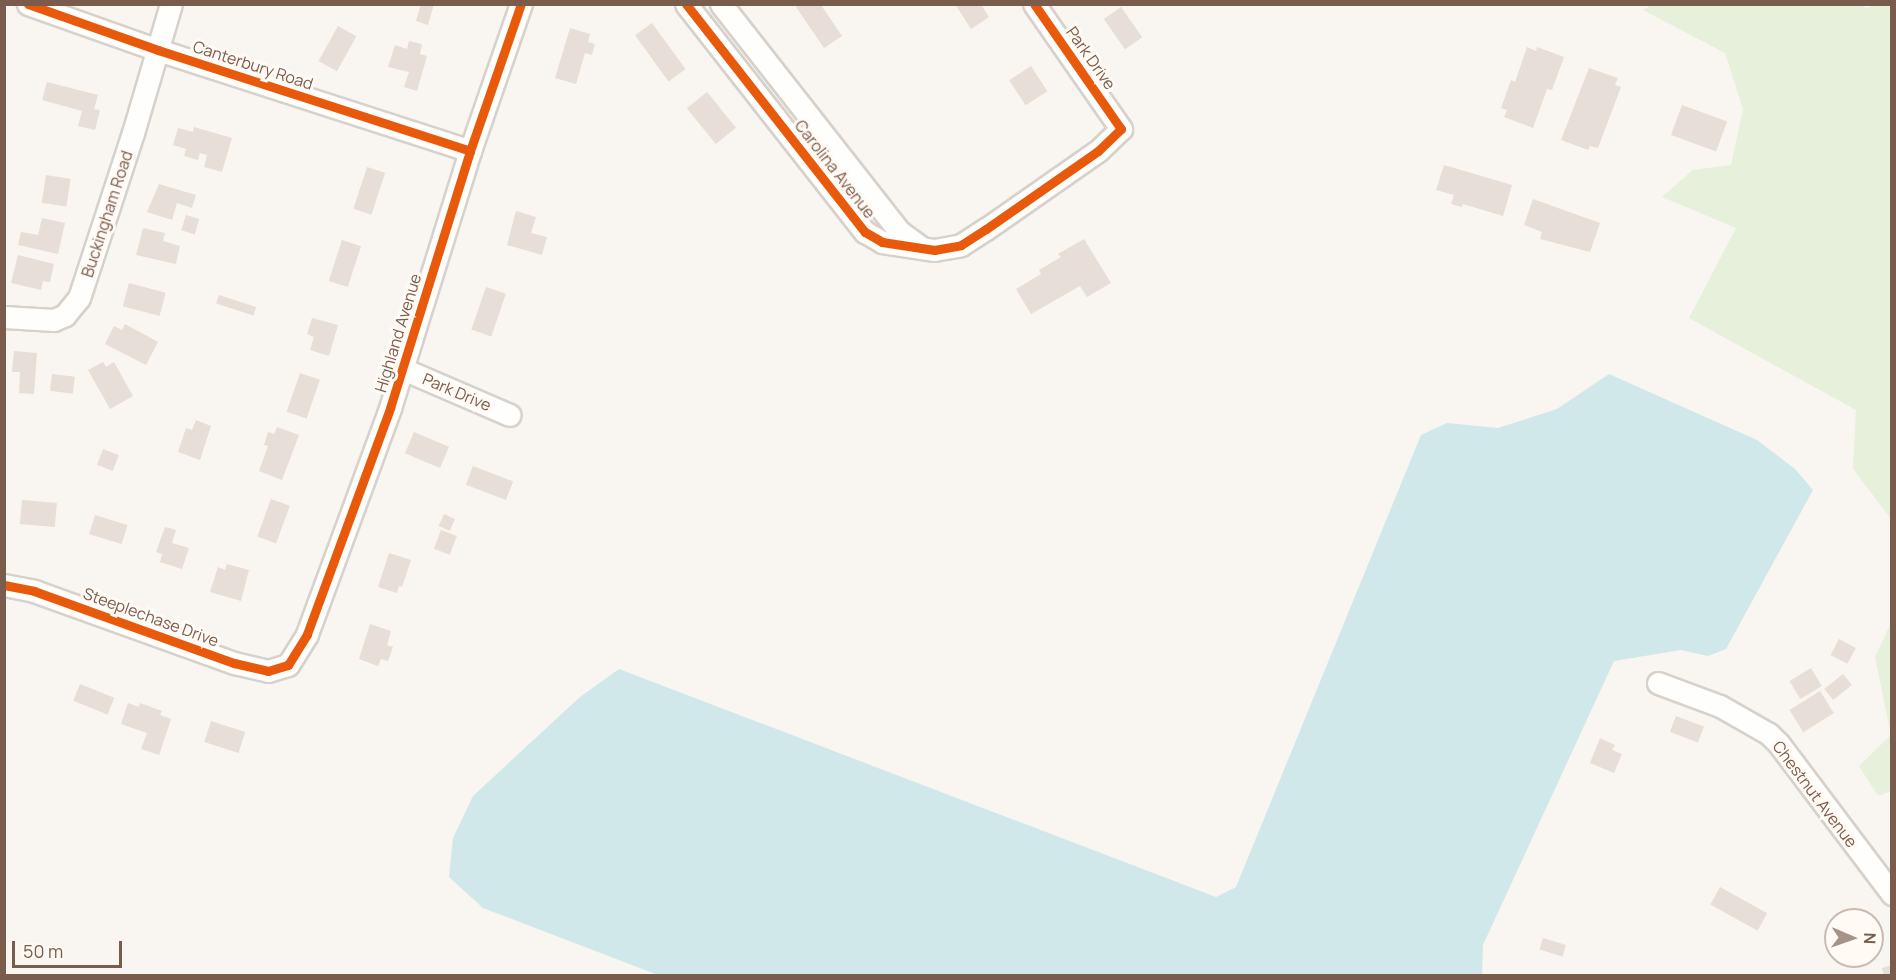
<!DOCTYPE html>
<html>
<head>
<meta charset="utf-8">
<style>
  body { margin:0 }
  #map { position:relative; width:1896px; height:980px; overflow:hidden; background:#f9f5f0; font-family:Manrope,sans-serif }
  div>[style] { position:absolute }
  .green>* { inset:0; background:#e7f0db }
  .water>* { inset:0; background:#d0e8ea }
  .building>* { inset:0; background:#e6ded7; transform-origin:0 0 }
  .roads { filter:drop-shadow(2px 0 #d7d1cb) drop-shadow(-2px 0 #d7d1cb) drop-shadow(0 2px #d7d1cb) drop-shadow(0 -2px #d7d1cb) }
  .minor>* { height:21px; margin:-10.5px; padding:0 10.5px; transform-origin:10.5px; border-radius:10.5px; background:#fefefd }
  .cycleway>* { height:9px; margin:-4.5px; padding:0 4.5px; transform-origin:4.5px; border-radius:4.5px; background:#e8590c }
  span { translate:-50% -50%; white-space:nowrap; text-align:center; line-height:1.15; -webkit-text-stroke:6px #fffaf3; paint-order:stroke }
  .street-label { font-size:16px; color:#7a5c4d }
  .frame { position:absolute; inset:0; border:6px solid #7a5c4d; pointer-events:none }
  .north { position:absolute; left:1824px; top:908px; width:60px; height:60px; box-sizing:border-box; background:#fffaf3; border:2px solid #cabbb1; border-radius:50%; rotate:92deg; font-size:16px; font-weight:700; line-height:24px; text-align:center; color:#7a5c4d }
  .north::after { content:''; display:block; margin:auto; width:21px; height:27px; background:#a69286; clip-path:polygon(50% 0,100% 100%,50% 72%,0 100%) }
  .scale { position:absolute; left:12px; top:941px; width:110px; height:27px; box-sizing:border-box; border:3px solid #7a5c4d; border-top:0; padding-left:8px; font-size:18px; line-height:21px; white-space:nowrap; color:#7a5c4d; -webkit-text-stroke:4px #fffaf3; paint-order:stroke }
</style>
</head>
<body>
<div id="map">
  <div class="green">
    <i style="clip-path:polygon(1652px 5px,1860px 4px,1866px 8px,1876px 5px,1891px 5px,1891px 519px,1853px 469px,1856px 410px,1689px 318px,1736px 228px,1662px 197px,1693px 170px,1731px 165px,1743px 109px,1725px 53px,1643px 10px)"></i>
    <i style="clip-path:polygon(1891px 623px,1891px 791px,1878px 796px,1859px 766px,1891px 735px,1875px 657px)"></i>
  </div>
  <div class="water">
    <i style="clip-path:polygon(1609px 374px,1757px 440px,1795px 469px,1813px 490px,1726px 649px,1708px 656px,1681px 650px,1614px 661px,1483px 945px,1482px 975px,658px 975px,483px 908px,449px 877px,453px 838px,473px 796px,580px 697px,619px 669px,1216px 897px,1236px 887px,1421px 435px,1447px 423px,1498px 428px,1557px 409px)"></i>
  </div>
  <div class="building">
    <i style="clip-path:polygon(421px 4px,434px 4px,428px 25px,416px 21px)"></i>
    <i style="clip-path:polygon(955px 4px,981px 4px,989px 17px,971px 29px)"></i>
    <i style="clip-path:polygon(799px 5px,821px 5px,842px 36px,824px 48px,796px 7px)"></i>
    <i style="left:1121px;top:7px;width:37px;height:21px;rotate:55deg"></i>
    <i style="left:652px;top:23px;width:57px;height:21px;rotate:54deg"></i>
    <i style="left:338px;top:26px;width:21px;height:40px;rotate:29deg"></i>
    <i style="clip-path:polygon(570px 28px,590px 34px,588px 42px,595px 44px,592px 55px,585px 53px,576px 84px,555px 78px)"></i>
    <i style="clip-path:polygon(409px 41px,422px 44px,420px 54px,427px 56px,417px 91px,404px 87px,409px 72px,388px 67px,395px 45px,407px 49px)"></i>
    <i style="clip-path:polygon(1527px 47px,1536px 51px,1537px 47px,1564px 57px,1552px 90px,1547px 89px,1533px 128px,1504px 117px,1507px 110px,1501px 108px,1511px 80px,1515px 82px)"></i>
    <i style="left:1031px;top:66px;width:30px;height:26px;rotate:57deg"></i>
    <i style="clip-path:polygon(1589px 68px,1618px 78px,1615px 85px,1621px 87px,1598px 148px,1590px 146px,1588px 150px,1561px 140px)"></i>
    <i style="clip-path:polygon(47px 82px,98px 95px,94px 109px,100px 110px,95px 130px,78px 126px,82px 111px,42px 100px)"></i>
    <i style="left:707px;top:92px;width:46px;height:26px;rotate:51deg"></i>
    <i style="left:1682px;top:105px;width:48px;height:32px;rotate:20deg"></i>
    <i style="clip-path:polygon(194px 127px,232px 138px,222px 172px,204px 167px,207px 155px,200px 153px,198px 160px,184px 156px,186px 149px,173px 145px,178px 128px,193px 132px)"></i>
    <i style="clip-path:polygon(1444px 165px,1512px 185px,1503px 216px,1463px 204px,1462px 207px,1451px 204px,1454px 195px,1436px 190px)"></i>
    <i style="left:367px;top:167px;width:19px;height:44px;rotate:18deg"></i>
    <i style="left:46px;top:175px;width:25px;height:28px;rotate:9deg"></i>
    <i style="clip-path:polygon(159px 184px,196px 195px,192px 208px,177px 203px,172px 220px,147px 212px)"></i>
    <i style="clip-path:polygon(1533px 199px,1600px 223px,1590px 252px,1540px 239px,1542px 232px,1524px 225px)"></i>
    <i style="clip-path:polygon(516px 211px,536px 217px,531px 233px,547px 237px,542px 255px,507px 245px)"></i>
    <i style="left:186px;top:215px;width:14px;height:16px;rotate:17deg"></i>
    <i style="clip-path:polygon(42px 218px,65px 223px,58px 254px,18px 245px,21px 232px,38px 235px)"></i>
    <i style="clip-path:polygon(143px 228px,165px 233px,163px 241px,180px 246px,176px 264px,136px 255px)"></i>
    <i style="clip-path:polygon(1084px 239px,1111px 283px,1087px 297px,1080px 286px,1031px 314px,1016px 289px,1041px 274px,1039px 270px,1061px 257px,1058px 254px)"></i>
    <i style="left:342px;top:240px;width:20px;height:43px;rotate:18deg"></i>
    <i style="clip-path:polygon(18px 255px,54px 264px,50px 282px,43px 281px,41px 290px,11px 283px)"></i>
    <i style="left:129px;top:283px;width:38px;height:24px;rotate:15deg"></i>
    <i style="left:486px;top:287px;width:21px;height:45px;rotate:19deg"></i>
    <i style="left:219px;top:295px;width:39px;height:9px;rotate:18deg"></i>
    <i style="clip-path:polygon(312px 318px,338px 325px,329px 356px,310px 350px,314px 337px,307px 334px)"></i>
    <i style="clip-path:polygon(125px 324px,158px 342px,146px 365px,105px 344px,114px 326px,122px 330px)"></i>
    <i style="clip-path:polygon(14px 351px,37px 353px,34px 394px,19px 393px,20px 372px,12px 372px)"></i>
    <i style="clip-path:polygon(103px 362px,106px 367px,114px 362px,133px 396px,110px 409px,88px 370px)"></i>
    <i style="left:300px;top:373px;width:21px;height:41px;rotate:19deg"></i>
    <i style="left:52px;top:374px;width:23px;height:17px;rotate:7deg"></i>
    <i style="clip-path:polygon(196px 420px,211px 426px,200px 460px,178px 452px,186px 428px,192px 430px)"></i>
    <i style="clip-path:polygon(277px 427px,299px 435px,282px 480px,259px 471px,268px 446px,264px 445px,268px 432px,274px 434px)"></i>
    <i style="left:414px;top:432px;width:38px;height:23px;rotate:23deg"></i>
    <i style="left:103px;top:449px;width:17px;height:17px;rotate:21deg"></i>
    <i style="left:473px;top:466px;width:43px;height:20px;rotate:21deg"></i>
    <i style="left:271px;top:499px;width:20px;height:40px;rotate:20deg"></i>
    <i style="left:22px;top:500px;width:35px;height:24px;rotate:5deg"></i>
    <i style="left:444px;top:514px;width:12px;height:13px;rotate:24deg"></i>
    <i style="left:95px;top:515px;width:34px;height:20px;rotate:17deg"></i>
    <i style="clip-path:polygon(165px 527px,176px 530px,172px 543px,189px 548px,182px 569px,160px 562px,162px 554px,156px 552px)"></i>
    <i style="left:441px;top:530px;width:17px;height:20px;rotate:21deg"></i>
    <i style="clip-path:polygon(389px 553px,411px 560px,402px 587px,399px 586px,397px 593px,378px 587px)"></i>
    <i style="clip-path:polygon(227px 564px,249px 570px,241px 601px,210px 592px,218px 567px,225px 570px)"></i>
    <i style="clip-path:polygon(370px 624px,391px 631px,387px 645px,393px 647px,388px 661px,381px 659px,378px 666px,359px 659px)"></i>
    <i style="left:1839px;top:639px;width:19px;height:18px;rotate:28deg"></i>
    <i style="left:1811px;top:668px;width:21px;height:25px;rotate:59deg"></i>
    <i style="left:1843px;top:674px;width:14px;height:24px;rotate:51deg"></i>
    <i style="left:80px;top:684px;width:37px;height:18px;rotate:22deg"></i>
    <i style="left:1820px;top:691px;width:26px;height:36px;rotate:58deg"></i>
    <i style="clip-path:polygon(128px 703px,139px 707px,140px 703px,162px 711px,160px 715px,171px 719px,159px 755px,141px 749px,147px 733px,121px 724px)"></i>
    <i style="left:1676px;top:716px;width:30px;height:17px;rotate:21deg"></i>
    <i style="left:211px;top:721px;width:36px;height:22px;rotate:18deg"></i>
    <i style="clip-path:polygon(1600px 738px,1615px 745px,1612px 750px,1622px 754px,1614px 773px,1590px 763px)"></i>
    <i style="left:1720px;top:887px;width:54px;height:20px;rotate:29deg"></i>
    <i style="left:1543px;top:938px;width:24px;height:12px;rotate:17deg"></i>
    <i style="clip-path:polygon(1892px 965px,1892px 976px,1884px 976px,1882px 968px)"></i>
  </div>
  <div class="roads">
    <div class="minor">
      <i style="left:28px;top:4px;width:138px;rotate:19.5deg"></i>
      <i style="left:158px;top:50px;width:328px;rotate:17.9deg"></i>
      <i style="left:686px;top:4px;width:290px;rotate:51.9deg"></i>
      <i style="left:865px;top:232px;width:20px;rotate:30deg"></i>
      <i style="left:882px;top:242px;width:53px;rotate:8.7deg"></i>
      <i style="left:934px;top:250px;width:27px;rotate:-10deg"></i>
      <i style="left:961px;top:245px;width:30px;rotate:-33deg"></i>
      <i style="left:986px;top:229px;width:136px;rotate:-34.9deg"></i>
      <i style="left:1098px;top:151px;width:32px;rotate:-44deg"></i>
      <i style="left:1121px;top:129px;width:152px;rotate:-124.8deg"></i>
      <i style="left:721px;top:4px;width:290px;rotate:51.9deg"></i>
      <i style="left:900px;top:232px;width:26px;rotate:36deg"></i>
      <i style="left:4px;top:317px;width:50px;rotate:3.4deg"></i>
      <i style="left:54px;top:320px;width:12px;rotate:-24deg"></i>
      <i style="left:65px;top:315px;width:22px;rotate:-51deg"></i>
      <i style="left:79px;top:298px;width:174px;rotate:-71.9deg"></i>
      <i style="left:133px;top:133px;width:134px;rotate:-73.6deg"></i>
      <i style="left:403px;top:369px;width:116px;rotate:23.3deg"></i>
      <i style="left:4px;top:585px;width:31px;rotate:11deg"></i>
      <i style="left:34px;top:591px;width:213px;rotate:19.8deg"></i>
      <i style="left:234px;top:663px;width:35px;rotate:13deg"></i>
      <i style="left:268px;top:671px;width:21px;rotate:-17deg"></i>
      <i style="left:288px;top:665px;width:36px;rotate:-58deg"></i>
      <i style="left:307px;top:634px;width:241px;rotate:-69.8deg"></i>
      <i style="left:390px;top:408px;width:269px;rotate:-72.7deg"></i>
      <i style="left:470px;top:151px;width:156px;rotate:-70.9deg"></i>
      <i style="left:1658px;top:683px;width:66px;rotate:20.4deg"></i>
      <i style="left:1720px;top:706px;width:56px;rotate:29.7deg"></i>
      <i style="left:1769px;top:734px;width:14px;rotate:45deg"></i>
      <i style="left:1779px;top:744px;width:188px;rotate:53deg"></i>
    </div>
  </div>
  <div class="cycleway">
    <i style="left:28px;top:4px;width:138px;rotate:19.5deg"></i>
    <i style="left:158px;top:50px;width:328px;rotate:17.9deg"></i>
    <i style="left:686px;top:4px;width:290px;rotate:51.9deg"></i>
    <i style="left:865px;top:232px;width:20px;rotate:30deg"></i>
    <i style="left:882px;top:242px;width:53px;rotate:8.7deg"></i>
    <i style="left:934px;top:250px;width:27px;rotate:-10deg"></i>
    <i style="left:961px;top:245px;width:30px;rotate:-33deg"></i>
    <i style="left:986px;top:229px;width:136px;rotate:-34.9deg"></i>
    <i style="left:1098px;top:151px;width:32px;rotate:-44deg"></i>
    <i style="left:1121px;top:129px;width:152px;rotate:-124.8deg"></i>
    <i style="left:4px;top:585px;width:31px;rotate:11deg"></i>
    <i style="left:34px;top:591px;width:213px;rotate:19.8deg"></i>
    <i style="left:234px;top:663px;width:35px;rotate:13deg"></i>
    <i style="left:268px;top:671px;width:21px;rotate:-17deg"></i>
    <i style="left:288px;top:665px;width:36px;rotate:-58deg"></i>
    <i style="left:307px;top:634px;width:241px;rotate:-69.8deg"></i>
    <i style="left:390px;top:408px;width:269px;rotate:-72.7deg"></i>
    <i style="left:470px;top:151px;width:156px;rotate:-70.9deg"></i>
  </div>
  <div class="street-label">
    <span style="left:1091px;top:58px;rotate:55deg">Park Drive</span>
    <span style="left:253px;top:65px;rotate:18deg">Canterbury Road</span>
    <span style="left:835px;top:169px;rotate:52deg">Carolina Avenue</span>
    <span style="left:107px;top:214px;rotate:-72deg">Buckingham Road</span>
    <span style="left:398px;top:333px;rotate:-73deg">Highland Avenue</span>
    <span style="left:457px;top:392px;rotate:23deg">Park Drive</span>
    <span style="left:151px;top:617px;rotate:20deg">Steeplechase Drive</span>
    <span style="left:1815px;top:794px;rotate:53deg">Chestnut Avenue</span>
  </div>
  <div class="frame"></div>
  <div class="north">N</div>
  <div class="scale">50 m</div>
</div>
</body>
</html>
